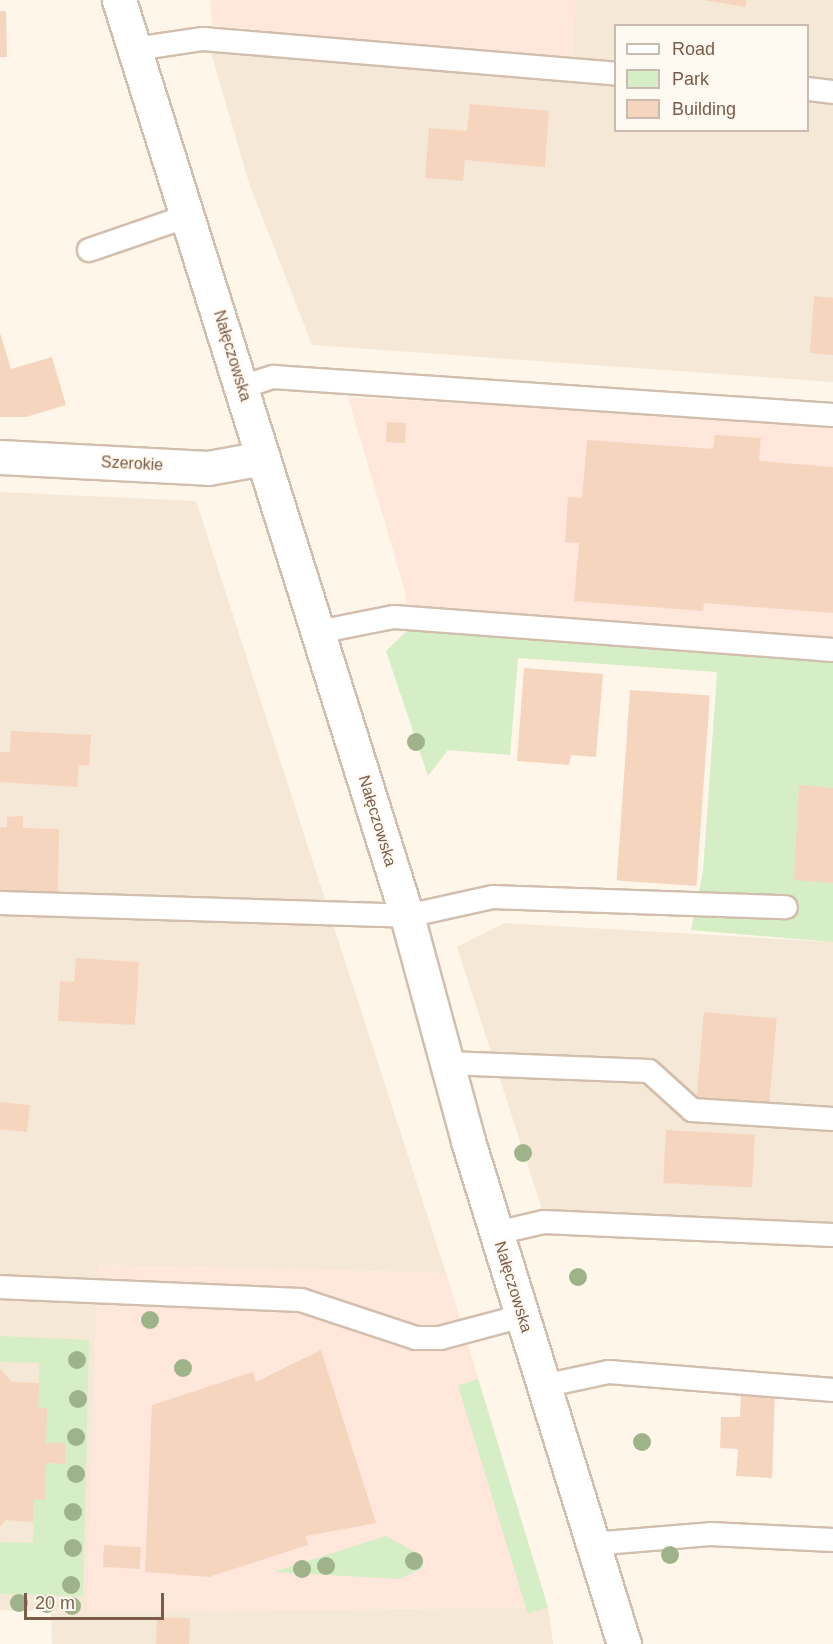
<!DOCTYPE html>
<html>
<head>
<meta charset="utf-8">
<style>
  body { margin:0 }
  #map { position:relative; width:833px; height:1644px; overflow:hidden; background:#fef6e9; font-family:Arial,sans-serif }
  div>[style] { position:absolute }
  .residential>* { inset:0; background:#f6e8d6 }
  .commercial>* { inset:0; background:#ffe7dc }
  .green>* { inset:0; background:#d5eec5; transform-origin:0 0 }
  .building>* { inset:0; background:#f6d5be; transform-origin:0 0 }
  .roads { filter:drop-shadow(2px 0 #d2bead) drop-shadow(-2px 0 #d2bead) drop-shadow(0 2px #d2bead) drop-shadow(0 -2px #d2bead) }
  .service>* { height:22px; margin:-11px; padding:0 11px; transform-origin:11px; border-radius:11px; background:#fff }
  .minor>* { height:33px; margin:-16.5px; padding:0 16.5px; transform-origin:16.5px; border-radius:16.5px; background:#fff }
  .secondary>* { height:33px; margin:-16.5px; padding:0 16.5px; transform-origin:16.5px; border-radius:16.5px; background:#fff }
  .trees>* { width:18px; height:18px; margin:-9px; border-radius:50%; background:#9eb38a }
  span { translate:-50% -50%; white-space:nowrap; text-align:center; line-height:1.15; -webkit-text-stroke:4.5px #fffaf1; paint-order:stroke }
  .street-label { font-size:16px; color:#7b5c49 }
  .legend { position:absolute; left:614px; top:24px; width:195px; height:108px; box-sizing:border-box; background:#fffaf1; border:2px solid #cabbae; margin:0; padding:8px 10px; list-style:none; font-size:18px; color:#7b5c49 }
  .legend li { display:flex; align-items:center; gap:12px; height:30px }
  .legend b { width:30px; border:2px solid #cabbae }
  .scale { position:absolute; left:24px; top:1593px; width:140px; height:27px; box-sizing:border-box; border:3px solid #7b5c49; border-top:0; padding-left:8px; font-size:18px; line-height:21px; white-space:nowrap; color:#7b5c49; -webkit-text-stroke:4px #fffaf1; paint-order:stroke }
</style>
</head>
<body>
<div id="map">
  <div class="residential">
    <i style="clip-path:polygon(575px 0,833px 0,833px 81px,808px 79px,808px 26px,616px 26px,615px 66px,572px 63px)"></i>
    <i style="clip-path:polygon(210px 49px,615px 84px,616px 130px,808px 130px,808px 100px,833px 102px,833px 382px,312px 345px,249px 183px)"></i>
    <i style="clip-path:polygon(0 492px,196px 501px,446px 1273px,98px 1265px,87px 1612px,548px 1607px,553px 1644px,52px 1644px,51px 1613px,66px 1612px,0 1610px)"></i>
    <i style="clip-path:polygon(505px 923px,833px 942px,833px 1231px,543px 1212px,457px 947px)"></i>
  </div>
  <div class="commercial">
    <i style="clip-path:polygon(210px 0,575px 0,572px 63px,212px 25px)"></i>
    <i style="clip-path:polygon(348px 397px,833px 423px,833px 650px,408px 619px,405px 591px)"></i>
    <i style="clip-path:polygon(98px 1265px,446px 1273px,548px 1607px,87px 1612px)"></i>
  </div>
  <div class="green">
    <i style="clip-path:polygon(409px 629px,833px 658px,833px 942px,691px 930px,703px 872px,717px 672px,518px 658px,510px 755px,448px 750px,428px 776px,386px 651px)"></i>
    <i style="clip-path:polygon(0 1336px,89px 1340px,83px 1596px,0 1594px,0 1542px,33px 1543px,34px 1499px,45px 1500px,46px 1463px,65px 1464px,66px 1444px,46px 1443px,47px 1408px,38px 1408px,39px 1363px,0 1362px)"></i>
    <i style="left:478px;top:1379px;width:239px;height:21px;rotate:73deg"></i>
    <i style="clip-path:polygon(386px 1536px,421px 1555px,423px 1568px,400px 1579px,273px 1572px)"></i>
  </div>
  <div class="building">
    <i style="clip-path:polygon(703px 0,746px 0,746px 7px)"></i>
    <i style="clip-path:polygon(0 11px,6px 11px,7px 57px,0 57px)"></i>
    <i style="clip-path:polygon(470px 104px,549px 111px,545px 167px,465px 160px,463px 181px,425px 178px,429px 128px,467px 131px)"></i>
    <i style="clip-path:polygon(814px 296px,833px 298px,833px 355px,810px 353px)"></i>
    <i style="clip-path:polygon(0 333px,11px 369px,52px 357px,66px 405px,26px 417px,0 417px)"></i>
    <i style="left:387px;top:422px;width:19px;height:20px;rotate:3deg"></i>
    <i style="clip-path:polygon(715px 435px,761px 438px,759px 461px,833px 467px,833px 613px,704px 603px,703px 611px,574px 601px,579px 543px,565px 542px,568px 497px,582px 498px,587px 440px,713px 449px)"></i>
    <i style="clip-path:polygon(524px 668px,603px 674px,596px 757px,571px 755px,569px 765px,517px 761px)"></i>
    <i style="left:630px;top:690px;width:80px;height:191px;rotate:4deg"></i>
    <i style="clip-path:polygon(11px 731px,91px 735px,89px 766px,79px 765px,77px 787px,0 782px,0 752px,10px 752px)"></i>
    <i style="clip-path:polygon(799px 785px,833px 788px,833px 883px,794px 880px)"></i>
    <i style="clip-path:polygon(23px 816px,23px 828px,59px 829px,58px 893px,0 891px,0 827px,7px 827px,7px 817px)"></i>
    <i style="clip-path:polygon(76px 958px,139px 962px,135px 1025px,58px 1021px,60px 981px,74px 982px)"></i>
    <i style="left:704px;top:1012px;width:73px;height:90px;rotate:5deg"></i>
    <i style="left:0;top:1102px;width:30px;height:27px;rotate:6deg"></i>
    <i style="left:666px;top:1130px;width:89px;height:53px;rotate:3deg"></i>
    <i style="clip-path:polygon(321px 1350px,376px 1523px,306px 1536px,308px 1545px,209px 1577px,145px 1572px,152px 1405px,253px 1372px,256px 1382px)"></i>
    <i style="clip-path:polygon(0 1368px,12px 1382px,39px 1383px,38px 1408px,47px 1408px,46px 1443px,66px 1443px,65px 1464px,46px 1463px,45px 1500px,34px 1499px,33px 1522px,6px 1520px,0 1527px)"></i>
    <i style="clip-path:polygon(741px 1392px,775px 1393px,772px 1478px,736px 1476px,738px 1449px,720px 1448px,721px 1417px,740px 1417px)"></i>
    <i style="left:104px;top:1545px;width:37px;height:22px;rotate:3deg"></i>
    <i style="left:157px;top:1617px;width:33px;height:27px;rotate:2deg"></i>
  </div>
  <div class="roads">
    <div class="service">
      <i style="left:135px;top:49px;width:69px;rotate:-8.4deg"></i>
      <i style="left:203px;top:39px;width:414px;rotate:4.8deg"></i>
      <i style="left:808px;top:89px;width:25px;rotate:7deg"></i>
      <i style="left:89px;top:250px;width:105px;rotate:-19deg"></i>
      <i style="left:242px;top:387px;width:33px;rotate:-18deg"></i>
      <i style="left:273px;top:377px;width:561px;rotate:3.88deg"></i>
      <i style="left:318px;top:632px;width:77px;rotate:-11.2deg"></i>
      <i style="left:394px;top:617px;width:440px;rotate:4.3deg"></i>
      <i style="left:0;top:903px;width:407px;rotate:1.8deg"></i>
      <i style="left:407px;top:916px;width:88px;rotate:-12.5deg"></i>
      <i style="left:493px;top:897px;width:293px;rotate:2deg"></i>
      <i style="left:447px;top:1063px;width:202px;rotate:2.3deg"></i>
      <i style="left:649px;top:1071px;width:58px;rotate:42.2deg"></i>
      <i style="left:692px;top:1110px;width:141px;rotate:3.7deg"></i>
      <i style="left:496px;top:1233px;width:49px;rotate:-12.9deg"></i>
      <i style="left:544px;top:1222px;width:289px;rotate:2.6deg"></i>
      <i style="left:0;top:1287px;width:301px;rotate:2.5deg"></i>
      <i style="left:301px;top:1300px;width:121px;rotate:18.3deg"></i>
      <i style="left:416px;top:1338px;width:24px"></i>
      <i style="left:440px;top:1338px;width:85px;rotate:-15deg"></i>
      <i style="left:543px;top:1386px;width:67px;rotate:-12deg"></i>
      <i style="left:609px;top:1372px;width:225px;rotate:4.6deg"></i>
      <i style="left:592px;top:1544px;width:118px;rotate:-4.8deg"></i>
      <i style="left:710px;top:1534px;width:123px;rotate:2.8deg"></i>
    </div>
    <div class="minor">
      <i style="left:0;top:457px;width:208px;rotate:3deg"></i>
      <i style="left:208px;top:468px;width:56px;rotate:-10.3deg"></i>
    </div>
    <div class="secondary">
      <i style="left:119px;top:0;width:960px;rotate:72.55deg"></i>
      <i style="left:407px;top:916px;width:233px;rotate:74.8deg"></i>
      <i style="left:468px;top:1141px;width:527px;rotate:72.77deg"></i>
    </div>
  </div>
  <div class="trees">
    <i style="left:416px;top:742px"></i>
    <i style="left:523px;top:1153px"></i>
    <i style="left:578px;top:1277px"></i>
    <i style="left:150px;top:1320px"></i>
    <i style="left:77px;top:1360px"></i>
    <i style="left:183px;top:1368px"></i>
    <i style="left:78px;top:1399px"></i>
    <i style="left:76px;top:1437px"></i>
    <i style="left:642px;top:1442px"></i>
    <i style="left:76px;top:1474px"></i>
    <i style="left:73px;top:1512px"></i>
    <i style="left:73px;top:1548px"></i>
    <i style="left:670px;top:1555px"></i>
    <i style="left:414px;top:1561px"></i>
    <i style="left:326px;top:1566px"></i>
    <i style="left:302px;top:1569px"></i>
    <i style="left:71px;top:1585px"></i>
    <i style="left:19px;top:1603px"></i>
    <i style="left:47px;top:1604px"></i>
    <i style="left:72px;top:1606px"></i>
  </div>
  <div class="street-label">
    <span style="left:232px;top:356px;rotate:73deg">Nałęczowska</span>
    <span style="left:132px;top:464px;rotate:3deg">Szerokie</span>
    <span style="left:377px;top:821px;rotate:73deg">Nałęczowska</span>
    <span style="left:513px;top:1287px;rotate:73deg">Nałęczowska</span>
  </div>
  <ul class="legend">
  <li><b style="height:8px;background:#fff"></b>Road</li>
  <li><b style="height:16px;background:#d5eec5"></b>Park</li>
  <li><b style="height:16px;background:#f6d5be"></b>Building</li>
  </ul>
  <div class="scale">20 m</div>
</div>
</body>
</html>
